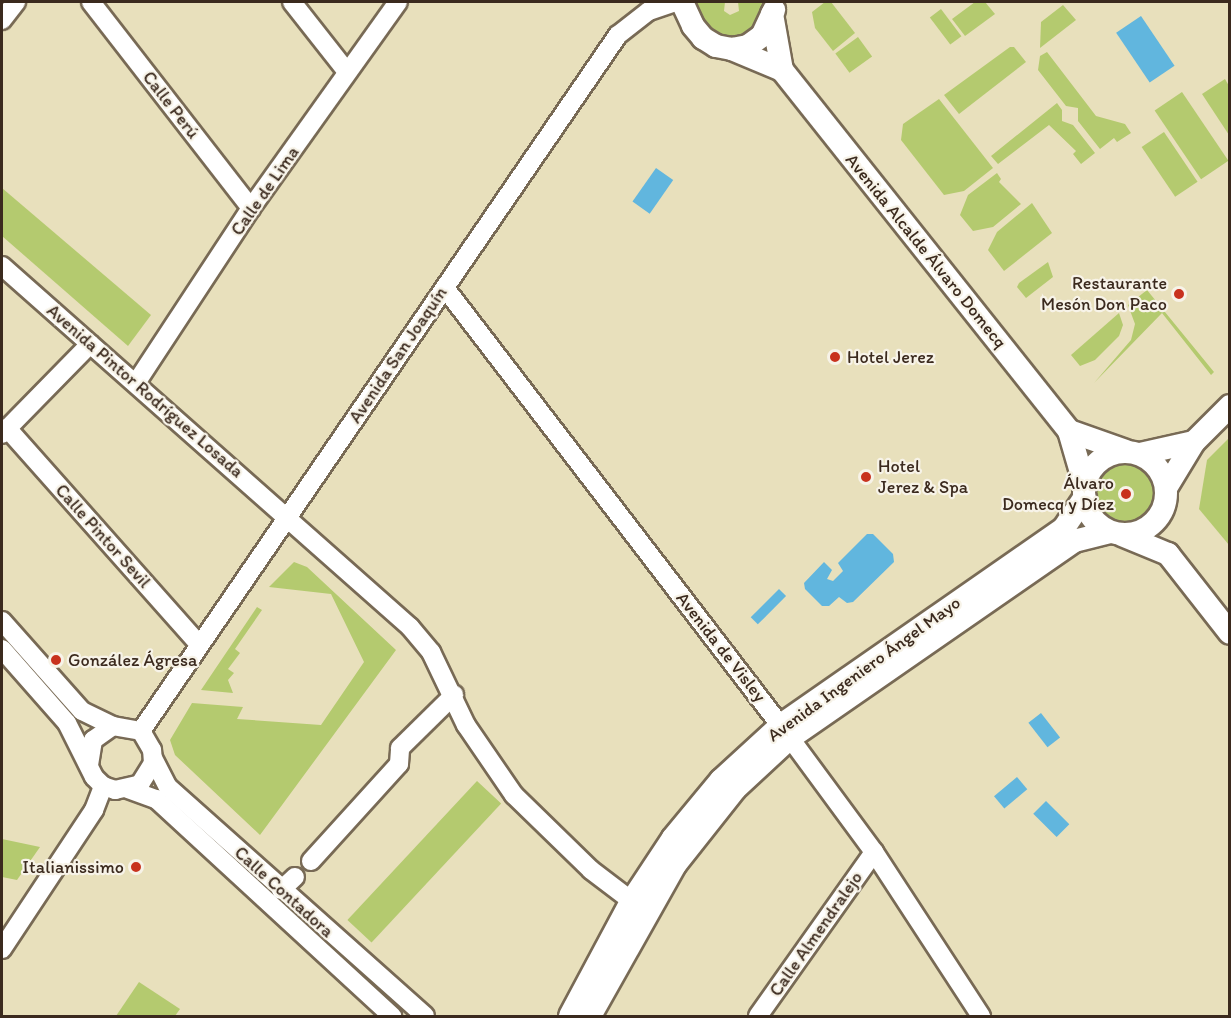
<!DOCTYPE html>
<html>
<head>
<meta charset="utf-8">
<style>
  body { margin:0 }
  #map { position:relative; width:1231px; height:1018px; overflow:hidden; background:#e8e0bc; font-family:Itim,sans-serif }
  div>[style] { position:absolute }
  .green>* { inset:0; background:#b4ca6f; transform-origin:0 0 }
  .round { border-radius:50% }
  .water>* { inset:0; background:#61b6de; transform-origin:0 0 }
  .roads { filter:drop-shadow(2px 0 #786a55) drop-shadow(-2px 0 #786a55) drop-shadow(0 2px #786a55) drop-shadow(0 -2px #786a55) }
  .minor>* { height:18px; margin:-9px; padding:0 9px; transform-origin:9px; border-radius:9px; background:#fff }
  .major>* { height:22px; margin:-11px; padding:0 11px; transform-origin:11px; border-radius:11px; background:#fff }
  .major>.ring { margin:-11px; padding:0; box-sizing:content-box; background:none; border:22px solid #fff; border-radius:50% }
  .dots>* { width:16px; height:16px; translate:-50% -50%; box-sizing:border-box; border:3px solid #f7f3e8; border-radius:50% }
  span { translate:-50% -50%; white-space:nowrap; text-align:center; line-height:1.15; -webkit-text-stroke:4.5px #f7f3e8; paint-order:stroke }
  .street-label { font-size:18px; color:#3b2a1e }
  .poi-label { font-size:18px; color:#3b2a1e }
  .right { translate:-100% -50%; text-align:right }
  .left { translate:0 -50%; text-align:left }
  .frame { position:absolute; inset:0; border:3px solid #3b2a1e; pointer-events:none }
</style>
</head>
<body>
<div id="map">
  <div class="green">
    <i style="clip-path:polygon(694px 2px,725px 2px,724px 11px,730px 15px,739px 11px,738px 2px,763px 2px,763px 12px,759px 24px,744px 36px,729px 39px,707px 27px)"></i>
    <i style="clip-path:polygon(825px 2px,831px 2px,855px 33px,833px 51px,815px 28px,812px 12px)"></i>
    <i style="clip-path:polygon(975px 2px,985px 2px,995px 14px,965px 36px,952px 19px)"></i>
    <i style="clip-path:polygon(1063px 5px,1076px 20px,1040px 48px,1041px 22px)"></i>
    <i style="left:941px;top:9px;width:34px;height:14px;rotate:53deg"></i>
    <i style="left:858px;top:37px;width:24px;height:28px;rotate:54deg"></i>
    <i style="clip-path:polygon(1010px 47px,1014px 47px,1026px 62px,959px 114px,944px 95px)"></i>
    <i style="clip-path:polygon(1047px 52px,1096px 116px,1125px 124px,1131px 133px,1117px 142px,1114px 138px,1100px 149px,1078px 121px,1078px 108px,1066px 106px,1038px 70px,1040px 56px)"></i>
    <i style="clip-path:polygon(1225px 79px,1229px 86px,1229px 135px,1202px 94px)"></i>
    <i style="left:1182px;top:92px;width:83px;height:33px;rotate:56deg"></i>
    <i style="clip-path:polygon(939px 99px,993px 168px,964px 191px,944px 195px,901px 140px,903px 124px)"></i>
    <i style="clip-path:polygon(1057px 103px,1062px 110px,1062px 121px,1073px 125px,1095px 153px,1081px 164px,1073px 154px,1076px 151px,1049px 125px,998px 164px,991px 156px)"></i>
    <i style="left:1164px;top:132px;width:60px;height:27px;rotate:56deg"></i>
    <i style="clip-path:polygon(997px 173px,1001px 179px,999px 182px,1021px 204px,993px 227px,973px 231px,960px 215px,968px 195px)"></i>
    <i style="clip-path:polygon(2px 188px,151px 315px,128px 346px,2px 236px)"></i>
    <i style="clip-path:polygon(1032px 203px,1052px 233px,1004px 271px,988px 250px,997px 232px)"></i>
    <i style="clip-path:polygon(1048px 262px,1053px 277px,1026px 298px,1017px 287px,1019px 283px)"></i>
    <i style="clip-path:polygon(1147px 290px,1214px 372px,1211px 375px,1162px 313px,1094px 383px,1131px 340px,1135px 324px,1128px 305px)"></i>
    <i style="clip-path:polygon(1119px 313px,1123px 325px,1119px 336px,1095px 360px,1080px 366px,1071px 355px)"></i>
    <i style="clip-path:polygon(1229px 438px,1229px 545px,1199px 509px,1207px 460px)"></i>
    <i class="round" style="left:1094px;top:462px;width:64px;height:64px"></i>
    <i style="clip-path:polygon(294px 562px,307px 567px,396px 650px,260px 835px,175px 755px,170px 740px,192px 703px,243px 707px,237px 719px,321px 725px,364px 662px,331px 594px,269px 587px)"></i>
    <i style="clip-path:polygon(257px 607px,262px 610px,235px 649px,240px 653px,228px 669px,234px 673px,228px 680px,233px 693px,201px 690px)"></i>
    <i style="left:477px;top:781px;width:33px;height:190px;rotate:43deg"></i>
    <i style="clip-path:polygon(2px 839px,40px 847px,17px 880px,2px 877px)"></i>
    <i style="clip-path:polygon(139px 982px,180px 1009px,175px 1016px,116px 1016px)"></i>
  </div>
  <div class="water">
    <i style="left:1141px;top:16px;width:60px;height:30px;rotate:56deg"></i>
    <i style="left:656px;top:168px;width:21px;height:41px;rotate:35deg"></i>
    <i style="clip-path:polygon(867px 534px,873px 534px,893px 554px,894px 562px,853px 602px,847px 603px,839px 597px,829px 606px,822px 606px,805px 589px,804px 583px,824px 562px,832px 570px,827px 579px,833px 581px,843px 571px,838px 563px)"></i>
    <i style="left:779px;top:589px;width:10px;height:40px;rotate:45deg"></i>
    <i style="left:1041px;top:713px;width:31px;height:16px;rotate:52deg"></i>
    <i style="left:1017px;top:777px;width:16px;height:30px;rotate:50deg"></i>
    <i style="left:1046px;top:801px;width:33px;height:18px;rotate:45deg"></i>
  </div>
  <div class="roads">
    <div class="minor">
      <i style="left:91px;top:2px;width:261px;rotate:52.2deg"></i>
      <i style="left:292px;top:2px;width:89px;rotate:51.8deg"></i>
      <i style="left:2px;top:20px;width:23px;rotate:-52deg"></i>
      <i style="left:2px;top:266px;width:545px;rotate:41.5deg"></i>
      <i style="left:410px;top:627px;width:33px;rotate:50deg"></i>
      <i style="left:431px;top:652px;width:81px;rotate:64.4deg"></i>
      <i style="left:466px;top:725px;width:85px;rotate:55.6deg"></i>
      <i style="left:514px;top:795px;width:107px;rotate:44.2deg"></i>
      <i style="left:591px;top:870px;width:63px;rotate:37.2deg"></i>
      <i style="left:445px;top:288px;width:567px;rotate:52.52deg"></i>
      <i style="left:790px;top:738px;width:142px;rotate:53.6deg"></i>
      <i style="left:874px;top:852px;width:196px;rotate:56.9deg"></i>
      <i style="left:136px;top:383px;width:209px;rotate:-56.7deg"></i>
      <i style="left:251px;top:208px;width:253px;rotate:-54.5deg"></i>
      <i style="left:7px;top:428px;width:289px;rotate:48.4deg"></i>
      <i style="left:2px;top:434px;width:126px;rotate:-45.6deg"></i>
      <i style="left:2px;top:621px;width:120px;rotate:48.4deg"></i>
      <i style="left:82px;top:711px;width:34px;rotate:26deg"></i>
      <i style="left:2px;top:649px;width:98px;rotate:48.7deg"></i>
      <i style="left:67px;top:723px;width:60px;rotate:63.4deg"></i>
      <i style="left:94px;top:777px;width:13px;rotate:45deg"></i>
      <i style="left:103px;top:786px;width:13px;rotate:18deg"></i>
      <i style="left:115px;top:790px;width:26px;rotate:-13deg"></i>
      <i style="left:140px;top:784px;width:25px;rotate:-58deg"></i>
      <i style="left:153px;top:763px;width:13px;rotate:-94deg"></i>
      <i style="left:152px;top:750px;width:22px;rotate:-120deg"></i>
      <i style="left:141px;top:731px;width:28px;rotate:-170deg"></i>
      <i style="left:113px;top:726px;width:24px;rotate:145deg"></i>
      <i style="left:93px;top:740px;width:25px;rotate:99deg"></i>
      <i style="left:141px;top:731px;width:844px;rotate:-55.58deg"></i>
      <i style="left:618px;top:35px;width:39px;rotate:-38deg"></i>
      <i style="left:649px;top:11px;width:28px;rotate:-19deg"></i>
      <i style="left:153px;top:758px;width:33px;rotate:63deg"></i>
      <i style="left:168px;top:787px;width:344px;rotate:41.7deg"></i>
      <i style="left:128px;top:789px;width:30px;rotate:20deg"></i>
      <i style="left:156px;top:799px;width:321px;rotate:42.6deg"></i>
      <i style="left:311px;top:861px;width:131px;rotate:-47.8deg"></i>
      <i style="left:399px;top:764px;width:16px;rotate:-86deg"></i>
      <i style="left:400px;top:748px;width:76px;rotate:-44.5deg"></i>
      <i style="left:281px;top:890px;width:19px;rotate:-43deg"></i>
      <i style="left:2px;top:949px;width:167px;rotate:-56.5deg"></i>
      <i style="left:94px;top:810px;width:26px;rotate:-69deg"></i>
      <i style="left:758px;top:1016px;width:201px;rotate:-54.7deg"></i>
    </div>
    <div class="major">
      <i style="left:682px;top:2px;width:26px;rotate:65deg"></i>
      <i style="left:693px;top:26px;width:16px;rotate:50deg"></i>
      <i style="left:703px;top:38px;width:15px;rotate:32deg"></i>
      <i style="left:716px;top:46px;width:16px;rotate:11deg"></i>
      <i style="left:732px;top:49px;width:16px;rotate:-11deg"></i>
      <i style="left:748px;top:46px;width:17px;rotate:-36deg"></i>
      <i style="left:762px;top:36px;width:29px;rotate:-65deg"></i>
      <i style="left:772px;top:14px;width:57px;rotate:79.9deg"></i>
      <i style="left:782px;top:70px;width:461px;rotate:51.5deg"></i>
      <i style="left:1069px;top:431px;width:57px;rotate:73.8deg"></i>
      <i style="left:732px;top:49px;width:54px;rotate:22.8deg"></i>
      <i style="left:1069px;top:431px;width:60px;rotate:19.3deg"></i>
      <i class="ring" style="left:1084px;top:452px;width:60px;height:60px"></i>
      <i style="left:1140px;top:454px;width:55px;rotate:-12.5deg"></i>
      <i style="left:1166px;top:488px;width:54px;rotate:-58.7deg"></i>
      <i style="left:1194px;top:442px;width:51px;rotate:-45deg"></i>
      <i style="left:1122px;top:535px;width:50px;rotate:22.4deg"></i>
      <i style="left:1168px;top:554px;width:100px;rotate:51.9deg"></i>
      <i style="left:570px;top:1016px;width:132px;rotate:-61.9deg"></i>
      <i style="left:632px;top:900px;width:74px;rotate:-56.5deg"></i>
      <i style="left:673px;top:838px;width:75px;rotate:-50.4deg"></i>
      <i style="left:721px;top:780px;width:81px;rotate:-42.5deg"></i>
      <i style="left:781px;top:725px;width:345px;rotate:-34.8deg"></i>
      <i style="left:1064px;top:528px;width:37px;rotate:-56deg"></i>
      <i style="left:590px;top:1016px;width:173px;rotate:-60.6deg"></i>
      <i style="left:675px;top:865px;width:97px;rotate:-51.7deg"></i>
      <i style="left:735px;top:789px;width:75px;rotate:-42.8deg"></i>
      <i style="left:790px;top:738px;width:346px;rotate:-34.7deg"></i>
      <i style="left:1074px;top:541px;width:37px;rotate:-14deg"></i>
    </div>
  </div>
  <div class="dots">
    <i style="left:1179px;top:294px;background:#c8321e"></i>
    <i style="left:835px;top:357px;background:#c8321e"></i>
    <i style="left:866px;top:477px;background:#c8321e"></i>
    <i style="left:1126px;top:494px;background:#c8321e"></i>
    <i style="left:56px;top:660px;background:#c8321e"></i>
    <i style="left:136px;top:867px;background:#c8321e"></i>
  </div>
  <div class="street-label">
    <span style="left:171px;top:105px;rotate:52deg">Calle Perú</span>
    <span style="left:265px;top:191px;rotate:-55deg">Calle de Lima</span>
    <span style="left:926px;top:251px;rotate:51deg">Avenida Alcalde Álvaro Domecq</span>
    <span style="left:398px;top:355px;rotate:-56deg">Avenida San Joaquín</span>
    <span style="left:145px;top:391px;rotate:41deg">Avenida Pintor Rodríguez Losada</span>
    <span style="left:103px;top:536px;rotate:48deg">Calle Pintor Sevil</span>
    <span style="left:721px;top:647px;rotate:52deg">Avenida de Visley</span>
    <span style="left:864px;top:669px;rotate:-36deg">Avenida Ingeniero Ángel Mayo</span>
    <span style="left:284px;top:892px;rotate:42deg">Calle Contadora</span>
    <span style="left:816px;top:934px;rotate:-55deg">Calle Almendralejo</span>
  </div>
  <div class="poi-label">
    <span class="right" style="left:1167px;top:294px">Restaurante<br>Mesón Don Paco</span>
    <span class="left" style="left:847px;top:357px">Hotel Jerez</span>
    <span class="left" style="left:878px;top:477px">Hotel<br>Jerez &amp; Spa</span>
    <span class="right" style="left:1114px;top:494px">Álvaro<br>Domecq y Díez</span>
    <span class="left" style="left:68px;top:660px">González Ágresa</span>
    <span class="right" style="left:124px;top:867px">Italianissimo</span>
  </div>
  <div class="frame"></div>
</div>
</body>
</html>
